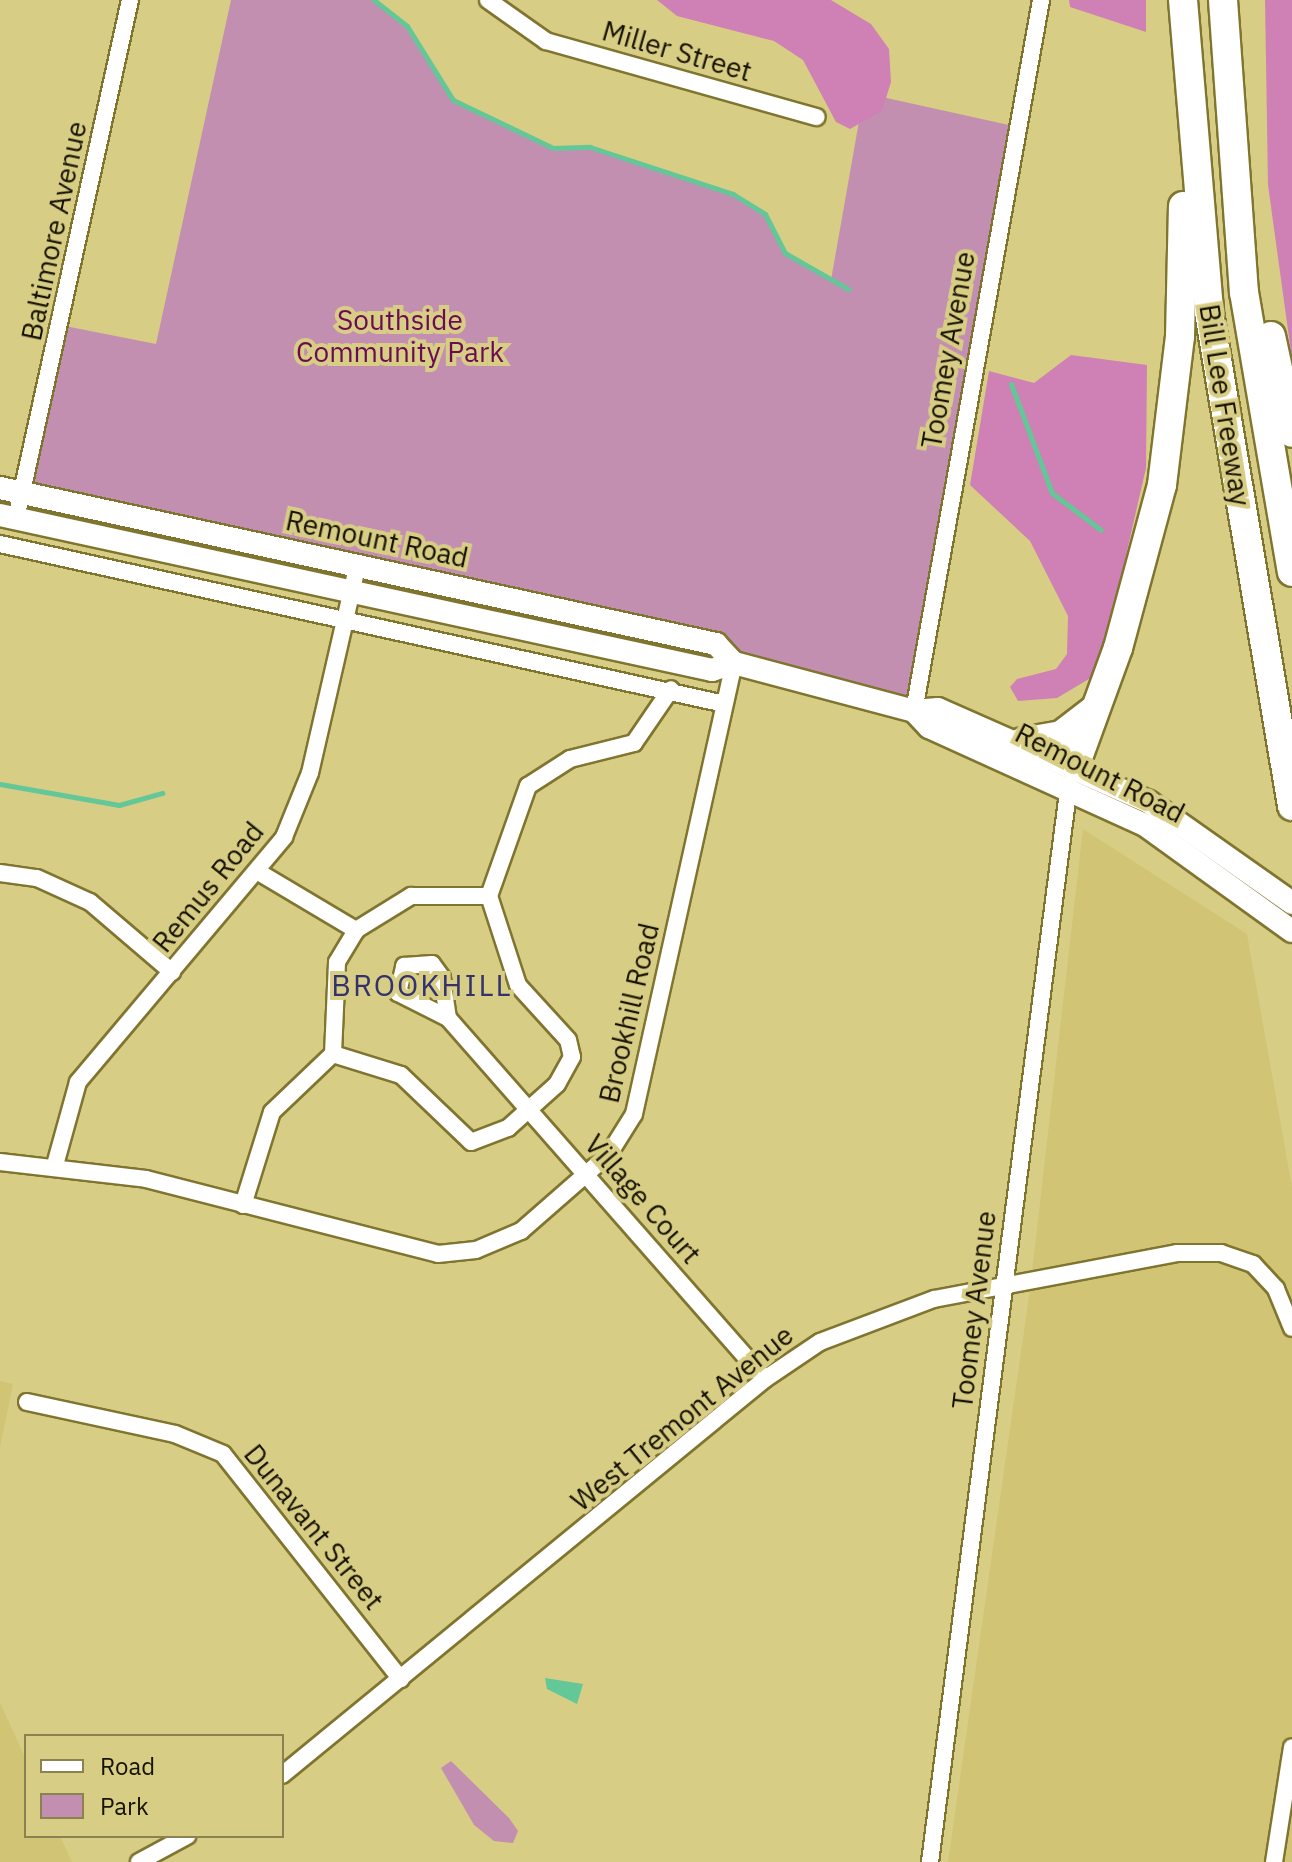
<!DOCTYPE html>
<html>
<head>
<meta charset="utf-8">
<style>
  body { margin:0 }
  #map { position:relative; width:1292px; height:1862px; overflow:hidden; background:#d8cd85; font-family:"IBM Plex Sans",sans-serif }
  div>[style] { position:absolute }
  .built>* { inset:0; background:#d1c575 }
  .green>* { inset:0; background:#c38fb1 }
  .forest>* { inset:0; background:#cf80b5 }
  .water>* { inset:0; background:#64c797 }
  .stream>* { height:5px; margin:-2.5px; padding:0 2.5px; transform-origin:2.5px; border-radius:2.5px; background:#64c797 }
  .roads { filter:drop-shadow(2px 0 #80752f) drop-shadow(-2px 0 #80752f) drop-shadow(0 2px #80752f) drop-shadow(0 -2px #80752f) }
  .minor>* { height:16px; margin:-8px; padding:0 8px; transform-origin:8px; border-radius:8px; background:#fff }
  .secondary>* { height:22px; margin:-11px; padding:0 11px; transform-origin:11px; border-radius:11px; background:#fff }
  .motorway>* { height:28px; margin:-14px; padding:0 14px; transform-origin:14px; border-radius:14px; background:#fff }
  span { translate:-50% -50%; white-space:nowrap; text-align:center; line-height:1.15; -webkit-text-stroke:8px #d8cd85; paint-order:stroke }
  .street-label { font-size:28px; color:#161200 }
  .park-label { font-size:28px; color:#6c0b55 }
  .neighbourhood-label { font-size:30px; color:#32326d; letter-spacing:2px }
  .legend { position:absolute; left:24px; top:1734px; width:260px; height:104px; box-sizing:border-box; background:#d8cd85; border:2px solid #8a8250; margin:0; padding:10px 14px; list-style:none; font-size:24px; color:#161200 }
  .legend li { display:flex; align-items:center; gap:16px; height:40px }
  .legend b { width:40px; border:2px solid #8a8250 }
</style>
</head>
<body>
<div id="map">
  <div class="built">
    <i style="clip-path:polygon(1083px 829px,1247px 934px,1292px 1187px,1292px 1862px,948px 1862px,1030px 1289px)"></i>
    <i style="clip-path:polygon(0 1381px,13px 1384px,0 1448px)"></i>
    <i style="clip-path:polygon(0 1702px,26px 1760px,26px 1836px,60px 1836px,72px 1862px,0 1862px)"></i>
  </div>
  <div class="green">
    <i style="clip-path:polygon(231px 0,374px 0,407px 26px,453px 100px,553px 148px,590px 147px,733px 194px,765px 214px,786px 253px,831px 280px,864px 93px,1018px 127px,914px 711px,759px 669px,716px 644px,23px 492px,60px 325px,156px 344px)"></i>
    <i style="clip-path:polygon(451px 1761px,509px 1818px,518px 1831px,513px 1843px,494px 1841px,474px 1825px,441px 1768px)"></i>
  </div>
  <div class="forest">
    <i style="clip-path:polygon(657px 0,831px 0,871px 24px,889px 49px,891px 82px,882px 111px,850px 129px,836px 122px,803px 60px,774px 41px,677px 16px)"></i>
    <i style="clip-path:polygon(1069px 0,1146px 0,1146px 32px,1070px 7px)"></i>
    <i style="clip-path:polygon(1265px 0,1292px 0,1292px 359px,1268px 185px)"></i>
    <i style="clip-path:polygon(1071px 355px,1147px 365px,1146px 468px,1099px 673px,1057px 698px,1018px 701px,1010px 687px,1017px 679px,1056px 669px,1067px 654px,1068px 616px,1030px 541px,970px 485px,989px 371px,1034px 383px)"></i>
  </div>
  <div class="water">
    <i style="clip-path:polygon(545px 1678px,583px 1684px,577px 1704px,547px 1689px)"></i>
  </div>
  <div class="stream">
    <i style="left:374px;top:0;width:42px;rotate:38.2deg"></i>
    <i style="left:407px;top:26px;width:87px;rotate:58.1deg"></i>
    <i style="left:453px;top:100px;width:111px;rotate:25.6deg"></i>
    <i style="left:553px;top:148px;width:37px;rotate:-2deg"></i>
    <i style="left:590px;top:147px;width:151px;rotate:18.2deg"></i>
    <i style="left:733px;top:194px;width:38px;rotate:32deg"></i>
    <i style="left:765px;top:214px;width:44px;rotate:62.9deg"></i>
    <i style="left:785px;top:253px;width:73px;rotate:29.7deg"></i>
    <i style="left:1011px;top:384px;width:116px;rotate:69.4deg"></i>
    <i style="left:1052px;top:493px;width:61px;rotate:37.1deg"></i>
    <i style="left:0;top:784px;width:121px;rotate:10deg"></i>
    <i style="left:119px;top:805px;width:45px;rotate:-15.6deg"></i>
  </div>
  <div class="roads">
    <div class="minor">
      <i style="left:488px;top:0;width:71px;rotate:35.3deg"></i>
      <i style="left:546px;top:41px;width:281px;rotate:15.7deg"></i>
      <i style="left:16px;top:519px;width:531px;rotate:-77.61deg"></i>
      <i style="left:0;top:544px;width:742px;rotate:12.45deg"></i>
      <i style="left:914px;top:711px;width:722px;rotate:-79.87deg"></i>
      <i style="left:0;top:873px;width:37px;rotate:8deg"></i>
      <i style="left:37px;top:878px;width:58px;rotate:24.4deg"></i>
      <i style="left:90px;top:902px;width:108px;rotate:40.5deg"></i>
      <i style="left:260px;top:873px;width:112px;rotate:30.7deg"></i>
      <i style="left:448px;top:1018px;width:56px;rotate:-153.4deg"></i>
      <i style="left:398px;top:993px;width:28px;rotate:-77deg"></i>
      <i style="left:404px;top:966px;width:28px;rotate:-4deg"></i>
      <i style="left:432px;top:964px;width:17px;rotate:54deg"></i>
      <i style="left:442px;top:978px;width:40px;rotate:81.5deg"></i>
      <i style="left:448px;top:1018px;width:480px;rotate:48.7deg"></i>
      <i style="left:333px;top:1054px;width:92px;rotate:-87.5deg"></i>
      <i style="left:337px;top:962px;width:37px;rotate:-59deg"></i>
      <i style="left:356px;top:930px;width:65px;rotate:-31.7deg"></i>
      <i style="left:411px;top:896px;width:78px"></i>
      <i style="left:0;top:1162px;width:147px;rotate:6.6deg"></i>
      <i style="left:146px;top:1179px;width:301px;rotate:14.4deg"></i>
      <i style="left:438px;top:1254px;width:38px;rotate:-6deg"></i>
      <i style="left:476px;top:1250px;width:49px;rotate:-22.9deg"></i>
      <i style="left:521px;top:1231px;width:117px;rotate:-41.2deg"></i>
      <i style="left:609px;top:1154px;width:47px;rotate:-58deg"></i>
      <i style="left:634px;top:1114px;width:462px;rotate:-77.5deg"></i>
      <i style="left:55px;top:1165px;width:86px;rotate:-74.5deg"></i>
      <i style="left:78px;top:1082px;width:320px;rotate:-49.9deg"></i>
      <i style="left:284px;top:837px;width:69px;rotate:-67.9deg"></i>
      <i style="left:310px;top:773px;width:211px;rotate:-77.1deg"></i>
      <i style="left:243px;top:1205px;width:97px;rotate:-72.7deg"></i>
      <i style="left:272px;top:1112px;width:84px;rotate:-43.6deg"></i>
      <i style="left:333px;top:1054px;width:71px;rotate:17.2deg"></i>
      <i style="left:401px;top:1075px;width:97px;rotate:43.7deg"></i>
      <i style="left:471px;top:1142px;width:40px;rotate:-21deg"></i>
      <i style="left:508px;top:1128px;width:66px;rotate:-41.9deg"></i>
      <i style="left:557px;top:1084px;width:31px;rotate:-61deg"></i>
      <i style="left:572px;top:1057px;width:17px;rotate:-103deg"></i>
      <i style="left:568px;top:1040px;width:74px;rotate:-132.3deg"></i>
      <i style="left:518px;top:985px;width:94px;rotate:-108deg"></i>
      <i style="left:489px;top:896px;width:117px;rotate:-70.5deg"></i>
      <i style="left:528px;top:786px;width:50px;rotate:-32.7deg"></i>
      <i style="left:570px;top:759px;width:66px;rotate:-14deg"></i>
      <i style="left:634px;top:743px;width:65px;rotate:-55.6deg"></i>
      <i style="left:27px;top:1402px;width:151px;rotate:12.2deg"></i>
      <i style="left:175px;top:1434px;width:52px;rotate:22.6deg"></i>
      <i style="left:223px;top:1454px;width:287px;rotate:51.7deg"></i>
      <i style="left:282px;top:1775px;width:625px;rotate:-39.35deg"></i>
      <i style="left:765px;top:1379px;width:66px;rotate:-33.9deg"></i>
      <i style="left:820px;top:1342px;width:122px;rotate:-20.7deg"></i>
      <i style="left:934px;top:1299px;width:247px;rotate:-10.7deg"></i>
      <i style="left:1177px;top:1253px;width:44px"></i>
      <i style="left:1221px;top:1253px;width:34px;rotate:19deg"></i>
      <i style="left:1253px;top:1264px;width:34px;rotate:47deg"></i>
      <i style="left:1276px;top:1289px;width:42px;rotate:67.7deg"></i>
      <i style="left:139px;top:1862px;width:55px;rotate:-28.4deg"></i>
      <i style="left:930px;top:1862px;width:1086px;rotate:-82.65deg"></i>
      <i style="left:1274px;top:1862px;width:116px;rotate:-81.1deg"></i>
    </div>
    <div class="secondary">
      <i style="left:0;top:488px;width:733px;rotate:12.29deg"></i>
      <i style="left:716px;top:644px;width:26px;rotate:47deg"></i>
      <i style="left:0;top:515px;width:729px;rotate:12.28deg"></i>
      <i style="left:712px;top:670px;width:23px;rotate:-18deg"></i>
      <i style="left:734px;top:663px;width:186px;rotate:14.9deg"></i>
      <i style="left:914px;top:711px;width:24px;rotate:-5deg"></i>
      <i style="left:938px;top:709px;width:231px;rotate:23.8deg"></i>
      <i style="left:1149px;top:802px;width:175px;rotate:35.2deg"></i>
      <i style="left:914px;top:711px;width:22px;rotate:47deg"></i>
      <i style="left:929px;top:727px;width:237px;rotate:24.4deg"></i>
      <i style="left:1145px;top:825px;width:181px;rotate:35.8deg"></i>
    </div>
    <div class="motorway">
      <i style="left:1183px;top:0;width:313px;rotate:85.2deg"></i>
      <i style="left:1209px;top:312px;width:501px;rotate:80.46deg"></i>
      <i style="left:1223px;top:0;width:293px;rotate:85.9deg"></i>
      <i style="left:1244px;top:292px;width:284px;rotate:80.3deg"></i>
      <i style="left:1271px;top:336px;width:99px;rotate:77.8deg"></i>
      <i style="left:1022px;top:742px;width:40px;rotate:-10deg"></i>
      <i style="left:1061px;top:735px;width:43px;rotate:-37.4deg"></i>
      <i style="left:1075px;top:766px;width:126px;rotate:-70deg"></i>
      <i style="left:1118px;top:648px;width:169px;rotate:-74.9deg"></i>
      <i style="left:1162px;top:485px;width:149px;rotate:-83.1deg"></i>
      <i style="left:1180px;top:337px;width:131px;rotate:-88.7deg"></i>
    </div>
  </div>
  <div class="street-label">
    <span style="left:677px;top:51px;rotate:16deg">Miller Street</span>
    <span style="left:54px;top:231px;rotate:-78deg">Baltimore Avenue</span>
    <span style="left:948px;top:350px;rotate:-80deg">Toomey Avenue</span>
    <span style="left:1225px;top:405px;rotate:81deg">Bill Lee Freeway</span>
    <span style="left:377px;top:539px;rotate:12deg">Remount Road</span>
    <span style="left:1100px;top:773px;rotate:27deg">Remount Road</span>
    <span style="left:208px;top:887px;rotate:-51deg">Remus Road</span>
    <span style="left:629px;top:1013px;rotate:-77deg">Brookhill Road</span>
    <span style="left:643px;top:1199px;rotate:49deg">Village Court</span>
    <span style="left:974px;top:1310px;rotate:-83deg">Toomey Avenue</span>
    <span style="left:682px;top:1418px;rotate:-39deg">West Tremont Avenue</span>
    <span style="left:314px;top:1527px;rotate:51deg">Dunavant Street</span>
  </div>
  <div class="park-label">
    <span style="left:400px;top:336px">Southside<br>Community Park</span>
  </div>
  <div class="neighbourhood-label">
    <span style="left:422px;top:985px">BROOKHILL</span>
  </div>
  <ul class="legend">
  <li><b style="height:10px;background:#fff"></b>Road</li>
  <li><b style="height:22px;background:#c38fb1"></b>Park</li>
  </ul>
</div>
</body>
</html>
